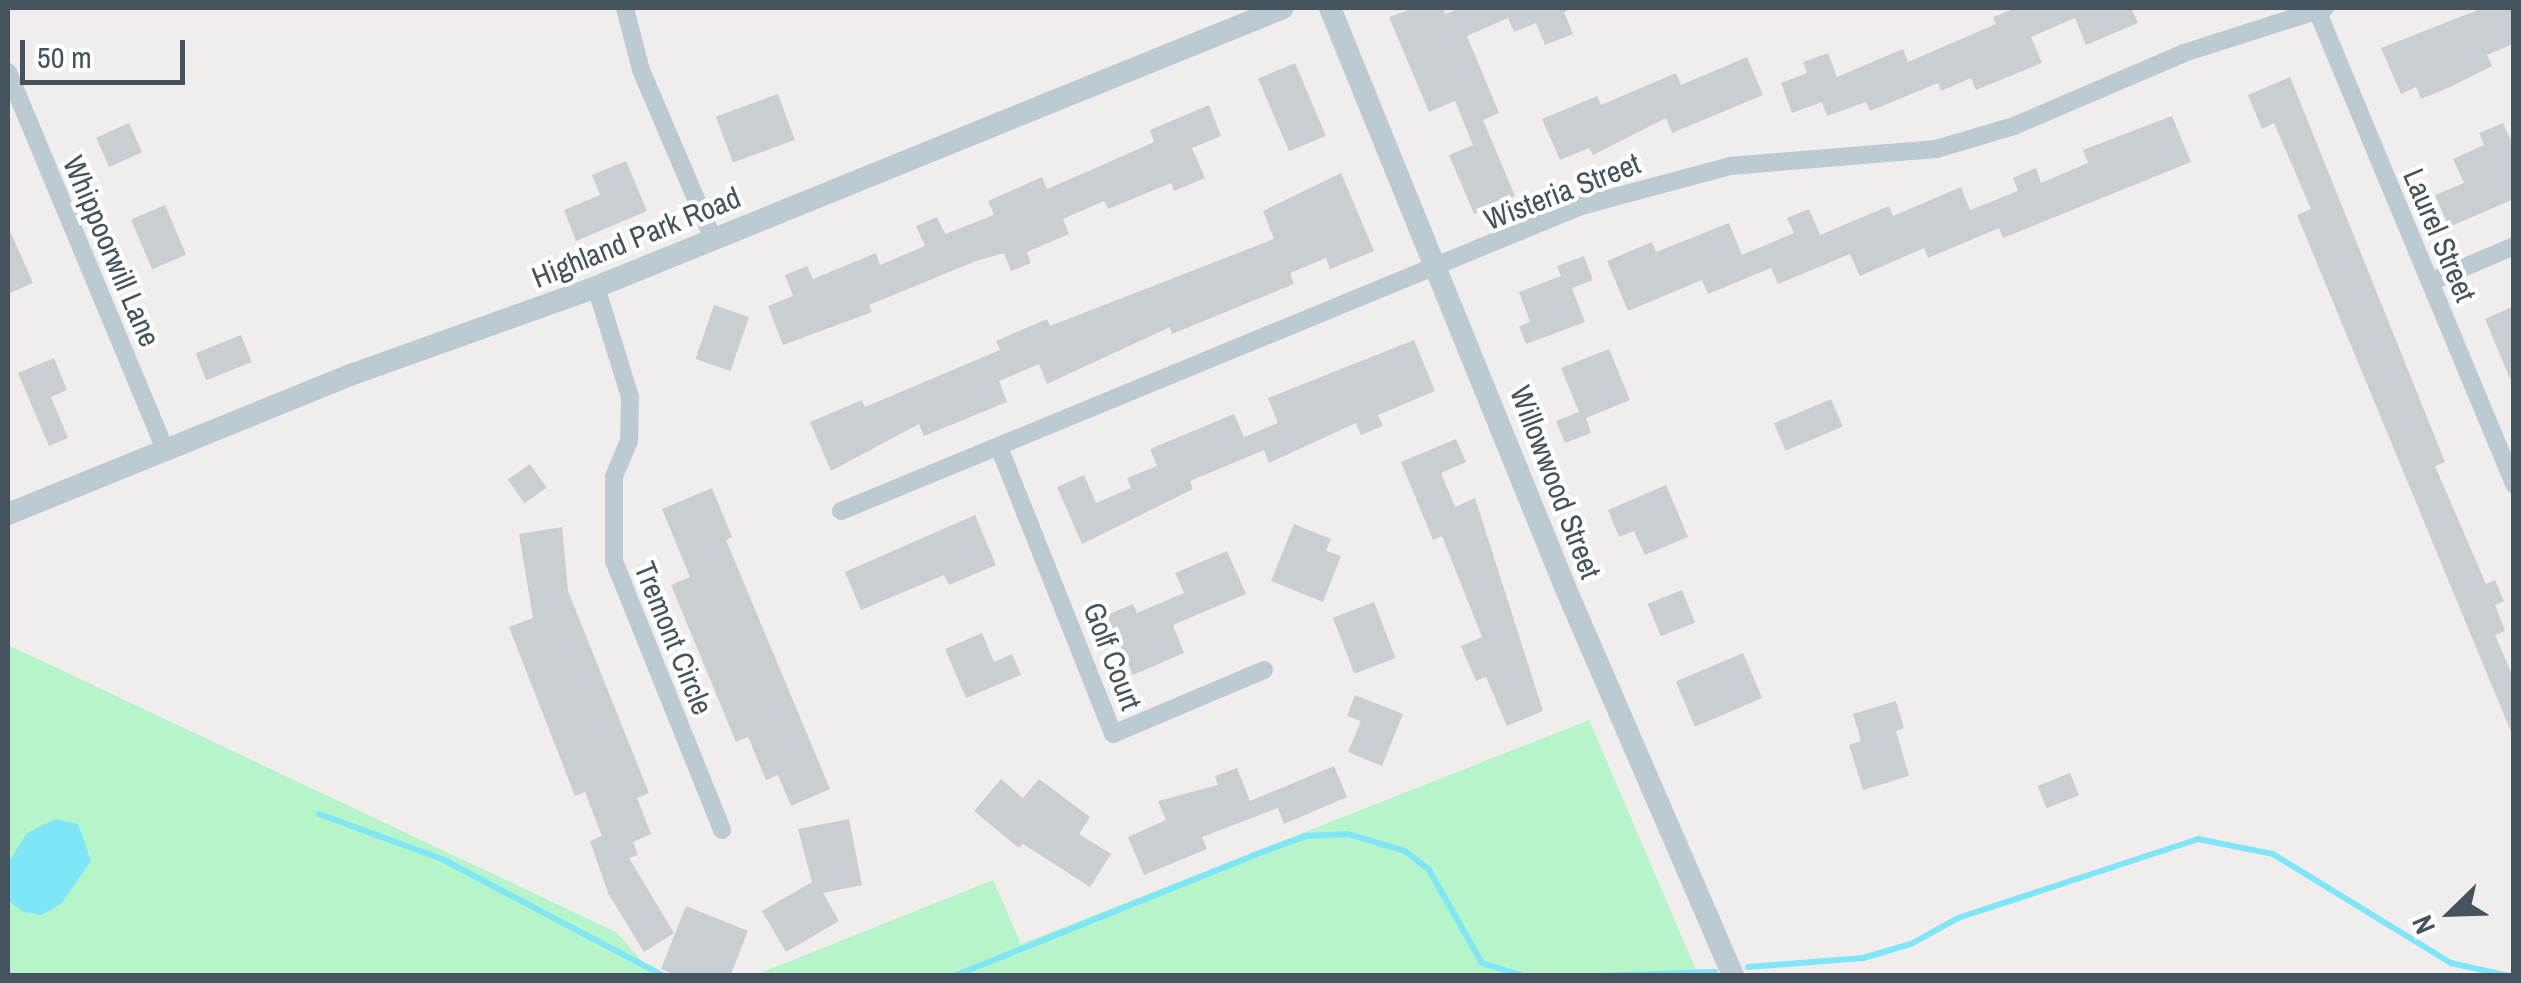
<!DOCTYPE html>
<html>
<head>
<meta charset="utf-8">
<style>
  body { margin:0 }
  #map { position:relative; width:2521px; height:983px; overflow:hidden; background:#f1eded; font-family:"Archivo Narrow",sans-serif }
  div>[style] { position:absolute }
  .green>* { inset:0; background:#b6f4c9 }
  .water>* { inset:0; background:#7ee6f6 }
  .stream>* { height:6px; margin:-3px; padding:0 3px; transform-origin:3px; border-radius:3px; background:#7ee6f6 }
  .building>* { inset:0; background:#c9ced3; transform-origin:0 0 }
  .minor>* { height:18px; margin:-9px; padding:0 9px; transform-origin:9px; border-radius:9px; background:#bccad2 }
  .tertiary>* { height:22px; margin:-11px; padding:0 11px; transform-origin:11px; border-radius:11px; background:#bccad2 }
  span { translate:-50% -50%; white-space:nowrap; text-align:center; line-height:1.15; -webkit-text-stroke:8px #fff; paint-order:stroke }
  .street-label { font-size:30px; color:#44535d }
  .frame { position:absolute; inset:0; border:10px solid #44535d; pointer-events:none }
  .north { position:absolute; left:2401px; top:863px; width:100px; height:100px; -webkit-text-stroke:8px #fff; paint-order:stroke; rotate:247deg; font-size:28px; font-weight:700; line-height:40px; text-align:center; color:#44535d }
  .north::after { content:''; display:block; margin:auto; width:35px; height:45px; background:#44535d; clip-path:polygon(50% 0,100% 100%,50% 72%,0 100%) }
  .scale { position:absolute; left:20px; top:40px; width:165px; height:45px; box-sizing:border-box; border:5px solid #44535d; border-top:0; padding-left:12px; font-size:30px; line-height:35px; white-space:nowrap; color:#44535d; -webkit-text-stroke:8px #fff; paint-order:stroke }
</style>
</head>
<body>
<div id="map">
  <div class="green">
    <i style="clip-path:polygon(8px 645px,616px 932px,655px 975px,8px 976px)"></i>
    <i style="clip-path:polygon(1589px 720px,1698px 975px,755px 975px,993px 880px,1021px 944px)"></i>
  </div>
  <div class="water">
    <i style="clip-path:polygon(56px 819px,78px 824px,91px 861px,61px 904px,41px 915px,23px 912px,8px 900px,8px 863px,27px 833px)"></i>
  </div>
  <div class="stream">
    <i style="left:319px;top:814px;width:131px;rotate:20.1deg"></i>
    <i style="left:442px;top:859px;width:251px;rotate:27.8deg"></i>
    <i style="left:1748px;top:967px;width:115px;rotate:-4.5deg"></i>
    <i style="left:1863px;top:958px;width:50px;rotate:-16.3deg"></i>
    <i style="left:1911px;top:944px;width:54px;rotate:-29deg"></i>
    <i style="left:1958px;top:918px;width:253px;rotate:-18.2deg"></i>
    <i style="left:2198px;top:839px;width:76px;rotate:11.3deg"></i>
    <i style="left:2273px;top:854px;width:209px;rotate:31.5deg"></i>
    <i style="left:2451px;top:963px;width:59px;rotate:12.6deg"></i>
    <i style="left:954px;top:976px;width:335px;rotate:-21.9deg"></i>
    <i style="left:1265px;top:851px;width:44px;rotate:-20.1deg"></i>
    <i style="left:1306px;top:836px;width:42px;rotate:-2.7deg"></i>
    <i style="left:1348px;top:834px;width:59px;rotate:16.6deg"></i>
    <i style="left:1405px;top:851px;width:31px;rotate:38deg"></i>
    <i style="left:1429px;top:870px;width:107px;rotate:60.3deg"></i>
    <i style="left:1482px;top:963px;width:44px;rotate:17.2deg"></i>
    <i style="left:1597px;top:976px;width:118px;rotate:-1.9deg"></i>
  </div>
  <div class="building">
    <i style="clip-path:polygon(1414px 8px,1443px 8px,1445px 14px,1461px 8px,1573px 8px,1564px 12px,1573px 34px,1545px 45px,1536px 23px,1514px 32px,1508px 18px,1467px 36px,1499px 113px,1483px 120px,1515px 196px,1474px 214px,1449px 155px,1473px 145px,1455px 101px,1429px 112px,1389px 17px)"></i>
    <i style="clip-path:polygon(2016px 8px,2131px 8px,2138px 23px,2086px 45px,2075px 18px,2031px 37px,2042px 63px,1976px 90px,1971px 78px,1941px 91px,1938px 83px,1870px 111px,1866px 102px,1827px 116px,1822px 102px,1792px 113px,1781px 83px,1807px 73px,1803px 62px,1828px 53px,1837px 77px,1903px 49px,1908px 62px,1996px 24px,1993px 17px)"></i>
    <i style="clip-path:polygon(2483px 8px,2513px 8px,2513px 44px,2487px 55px,2492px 66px,2450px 87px,2421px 99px,2416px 87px,2401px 94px,2381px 48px)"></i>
    <i style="clip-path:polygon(1747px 57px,1763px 95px,1672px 133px,1666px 118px,1593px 155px,1589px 148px,1560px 160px,1542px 119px,1597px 96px,1601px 105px,1676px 73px,1681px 85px)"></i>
    <i style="left:1295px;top:63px;width:79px;height:40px;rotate:67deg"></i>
    <i style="clip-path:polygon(2290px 77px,2445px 462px,2435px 466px,2486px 584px,2495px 580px,2504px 601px,2495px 605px,2505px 631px,2495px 635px,2514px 679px,2514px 739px,2297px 215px,2311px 209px,2274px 123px,2262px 129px,2248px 95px)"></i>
    <i style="left:778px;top:94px;width:49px;height:66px;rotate:70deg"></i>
    <i style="clip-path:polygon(1209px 105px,1221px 136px,1192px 148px,1205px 178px,1174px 191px,1171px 183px,1108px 209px,1104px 201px,1063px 219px,1069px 234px,1027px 252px,1031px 263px,1011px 271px,1004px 253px,976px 261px,869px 305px,872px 312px,783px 345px,768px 306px,793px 296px,785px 275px,807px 266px,813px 279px,876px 253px,880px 265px,925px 246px,916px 226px,937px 217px,945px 234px,994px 215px,988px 201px,1042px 177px,1047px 189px,1091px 170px,1154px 142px,1150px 130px)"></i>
    <i style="clip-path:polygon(2172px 116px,2191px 162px,2003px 238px,1999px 228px,1928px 258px,1924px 248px,1860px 276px,1850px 254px,1778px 284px,1771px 268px,1708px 294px,1702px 280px,1628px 311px,1607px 261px,1652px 242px,1656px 252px,1729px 223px,1742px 255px,1794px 233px,1787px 218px,1809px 209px,1820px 235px,1889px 206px,1893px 216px,1961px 187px,1970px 210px,2018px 191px,2013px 178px,2036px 168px,2041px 183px,2088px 163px,2083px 150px)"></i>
    <i style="left:129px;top:123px;width:32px;height:36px;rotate:66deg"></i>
    <i style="clip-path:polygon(2503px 123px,2514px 148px,2514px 199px,2449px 227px,2435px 195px,2464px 183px,2453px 159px,2484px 145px,2479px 133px)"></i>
    <i style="clip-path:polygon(626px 161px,647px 211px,576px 241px,564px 210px,600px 195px,592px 175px)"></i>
    <i style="clip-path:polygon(1341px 173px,1374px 251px,1330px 269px,1326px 258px,1290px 273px,1294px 284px,1172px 334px,1170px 327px,1047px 384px,1039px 364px,999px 381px,1007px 402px,924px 436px,919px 424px,831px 471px,810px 422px,862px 400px,865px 407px,1000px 350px,996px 341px,1047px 319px,1050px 326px,1274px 239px,1263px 211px)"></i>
    <i style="left:165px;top:205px;width:54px;height:37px;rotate:67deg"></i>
    <i style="clip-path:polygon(8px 226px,33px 283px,8px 294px)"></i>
    <i style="clip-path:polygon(1584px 256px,1593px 280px,1572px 288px,1585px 322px,1526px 344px,1519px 326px,1530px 322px,1519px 292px,1561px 276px,1557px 266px)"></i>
    <i style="left:714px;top:305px;width:37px;height:57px;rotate:19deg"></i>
    <i style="clip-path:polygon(2514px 306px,2514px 386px,2513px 386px,2485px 319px)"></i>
    <i style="left:241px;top:335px;width:29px;height:49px;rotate:68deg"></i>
    <i style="clip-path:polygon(1414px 340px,1435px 391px,1378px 415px,1383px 426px,1361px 435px,1356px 423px,1269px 463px,1264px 450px,1190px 481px,1193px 489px,1082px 544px,1057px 487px,1084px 475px,1096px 503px,1131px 488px,1127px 478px,1157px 466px,1150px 449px,1234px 414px,1244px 437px,1278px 423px,1268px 398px)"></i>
    <i style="clip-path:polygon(1609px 349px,1630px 400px,1586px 418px,1591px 433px,1565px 443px,1556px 421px,1579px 412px,1561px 368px)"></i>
    <i style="clip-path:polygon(54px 358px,67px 390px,51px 397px,68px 438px,49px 446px,18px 373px)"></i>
    <i style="left:1831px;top:399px;width:30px;height:62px;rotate:67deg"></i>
    <i style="clip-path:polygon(1456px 439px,1466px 462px,1441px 473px,1455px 507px,1475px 498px,1543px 711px,1507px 726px,1486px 677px,1476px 681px,1461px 646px,1482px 637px,1442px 536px,1433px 540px,1401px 462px)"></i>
    <i style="left:530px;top:464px;width:29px;height:27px;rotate:55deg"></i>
    <i style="clip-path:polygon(1666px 485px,1688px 537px,1645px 555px,1634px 531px,1619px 537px,1608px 510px)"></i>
    <i style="clip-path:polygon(712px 488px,732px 537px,726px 540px,830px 789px,791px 806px,778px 775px,766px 780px,748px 737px,736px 742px,671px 585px,690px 577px,662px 509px)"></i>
    <i style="clip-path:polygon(975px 515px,996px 565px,949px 585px,944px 575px,861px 610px,845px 572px)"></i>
    <i style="clip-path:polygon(1294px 524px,1331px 539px,1326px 551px,1341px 556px,1323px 602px,1271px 581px)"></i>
    <i style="clip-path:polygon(562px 527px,568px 591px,649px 793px,637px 798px,651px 834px,633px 842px,638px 855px,629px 858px,674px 933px,644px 952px,608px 893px,590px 841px,602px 836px,585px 792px,575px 796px,509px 627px,533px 618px,519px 534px)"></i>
    <i style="clip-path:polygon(1227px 551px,1246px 594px,1173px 625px,1184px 653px,1133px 675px,1107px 615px,1133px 604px,1137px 613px,1184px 593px,1175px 573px)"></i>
    <i style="left:1682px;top:590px;width:35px;height:37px;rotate:68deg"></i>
    <i style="left:1374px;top:602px;width:60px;height:44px;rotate:69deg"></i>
    <i style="clip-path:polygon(982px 633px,994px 662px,1012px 654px,1021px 675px,966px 698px,945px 649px)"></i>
    <i style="left:1743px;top:653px;width:49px;height:73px;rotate:67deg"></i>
    <i style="clip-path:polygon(1355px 695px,1403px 714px,1382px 766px,1348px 752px,1361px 721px,1347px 716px)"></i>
    <i style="clip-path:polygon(1896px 701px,1904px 728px,1896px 731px,1909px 776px,1863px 790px,1849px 745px,1861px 741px,1853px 714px)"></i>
    <i style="clip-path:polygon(1334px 766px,1347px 797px,1284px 824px,1278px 808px,1202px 837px,1207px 849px,1144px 875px,1128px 837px,1166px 820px,1158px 801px,1218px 785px,1215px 776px,1237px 768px,1250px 801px)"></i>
    <i style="left:2070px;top:773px;width:24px;height:35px;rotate:68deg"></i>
    <i style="clip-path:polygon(1001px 779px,1023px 798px,1039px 779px,1090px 817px,1079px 834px,1111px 854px,1090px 887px,1023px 844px,1019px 848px,974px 811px)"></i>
    <i style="clip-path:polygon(849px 819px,862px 885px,823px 893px,839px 921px,786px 952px,762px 911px,812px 882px,798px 829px)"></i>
    <i style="clip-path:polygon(686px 906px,748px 931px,731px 974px,678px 976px,661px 969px)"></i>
  </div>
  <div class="minor">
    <i style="left:625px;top:8px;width:64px;rotate:75.5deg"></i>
    <i style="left:641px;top:70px;width:184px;rotate:66.9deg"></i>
    <i style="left:2316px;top:8px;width:516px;rotate:67.41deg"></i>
    <i style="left:8px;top:72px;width:411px;rotate:67.4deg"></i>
    <i style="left:2430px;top:282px;width:91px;rotate:-23.2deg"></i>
    <i style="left:596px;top:287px;width:115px;rotate:72.8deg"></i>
    <i style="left:630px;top:397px;width:44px;rotate:91.3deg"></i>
    <i style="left:629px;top:441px;width:39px;rotate:113deg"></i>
    <i style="left:614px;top:477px;width:84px;rotate:90deg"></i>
    <i style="left:614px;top:561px;width:290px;rotate:68.1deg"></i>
    <i style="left:999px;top:447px;width:309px;rotate:68.3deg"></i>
    <i style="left:1113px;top:734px;width:164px;rotate:-23deg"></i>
    <i style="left:841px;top:511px;width:800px;rotate:-22.4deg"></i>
    <i style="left:1581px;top:206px;width:154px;rotate:-15deg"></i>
    <i style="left:1730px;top:166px;width:207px;rotate:-4.7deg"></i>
    <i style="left:1936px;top:149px;width:81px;rotate:-16.4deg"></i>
    <i style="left:2014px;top:126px;width:185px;rotate:-23.2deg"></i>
    <i style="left:2184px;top:53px;width:148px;rotate:-17.7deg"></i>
  </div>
  <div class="tertiary">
    <i style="left:1330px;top:8px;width:632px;rotate:67.9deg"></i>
    <i style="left:1568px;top:594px;width:416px;rotate:66.6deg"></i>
    <i style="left:8px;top:514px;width:375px;rotate:-22.1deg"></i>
    <i style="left:356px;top:373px;width:255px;rotate:-19.7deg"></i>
    <i style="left:596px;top:287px;width:741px;rotate:-22.1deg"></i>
  </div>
  <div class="street-label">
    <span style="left:1562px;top:191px;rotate:-21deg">Wisteria Street</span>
    <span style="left:2440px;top:235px;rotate:67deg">Laurel Street</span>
    <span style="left:636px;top:237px;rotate:-22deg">Highland Park Road</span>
    <span style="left:112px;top:251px;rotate:67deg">Whippoorwill Lane</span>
    <span style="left:1556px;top:482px;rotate:69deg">Willowwood Street</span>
    <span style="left:674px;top:638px;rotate:68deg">Tremont Circle</span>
    <span style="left:1113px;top:656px;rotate:69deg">Golf Court</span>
  </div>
  <div class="frame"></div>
  <div class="north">N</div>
  <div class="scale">50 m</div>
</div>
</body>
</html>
